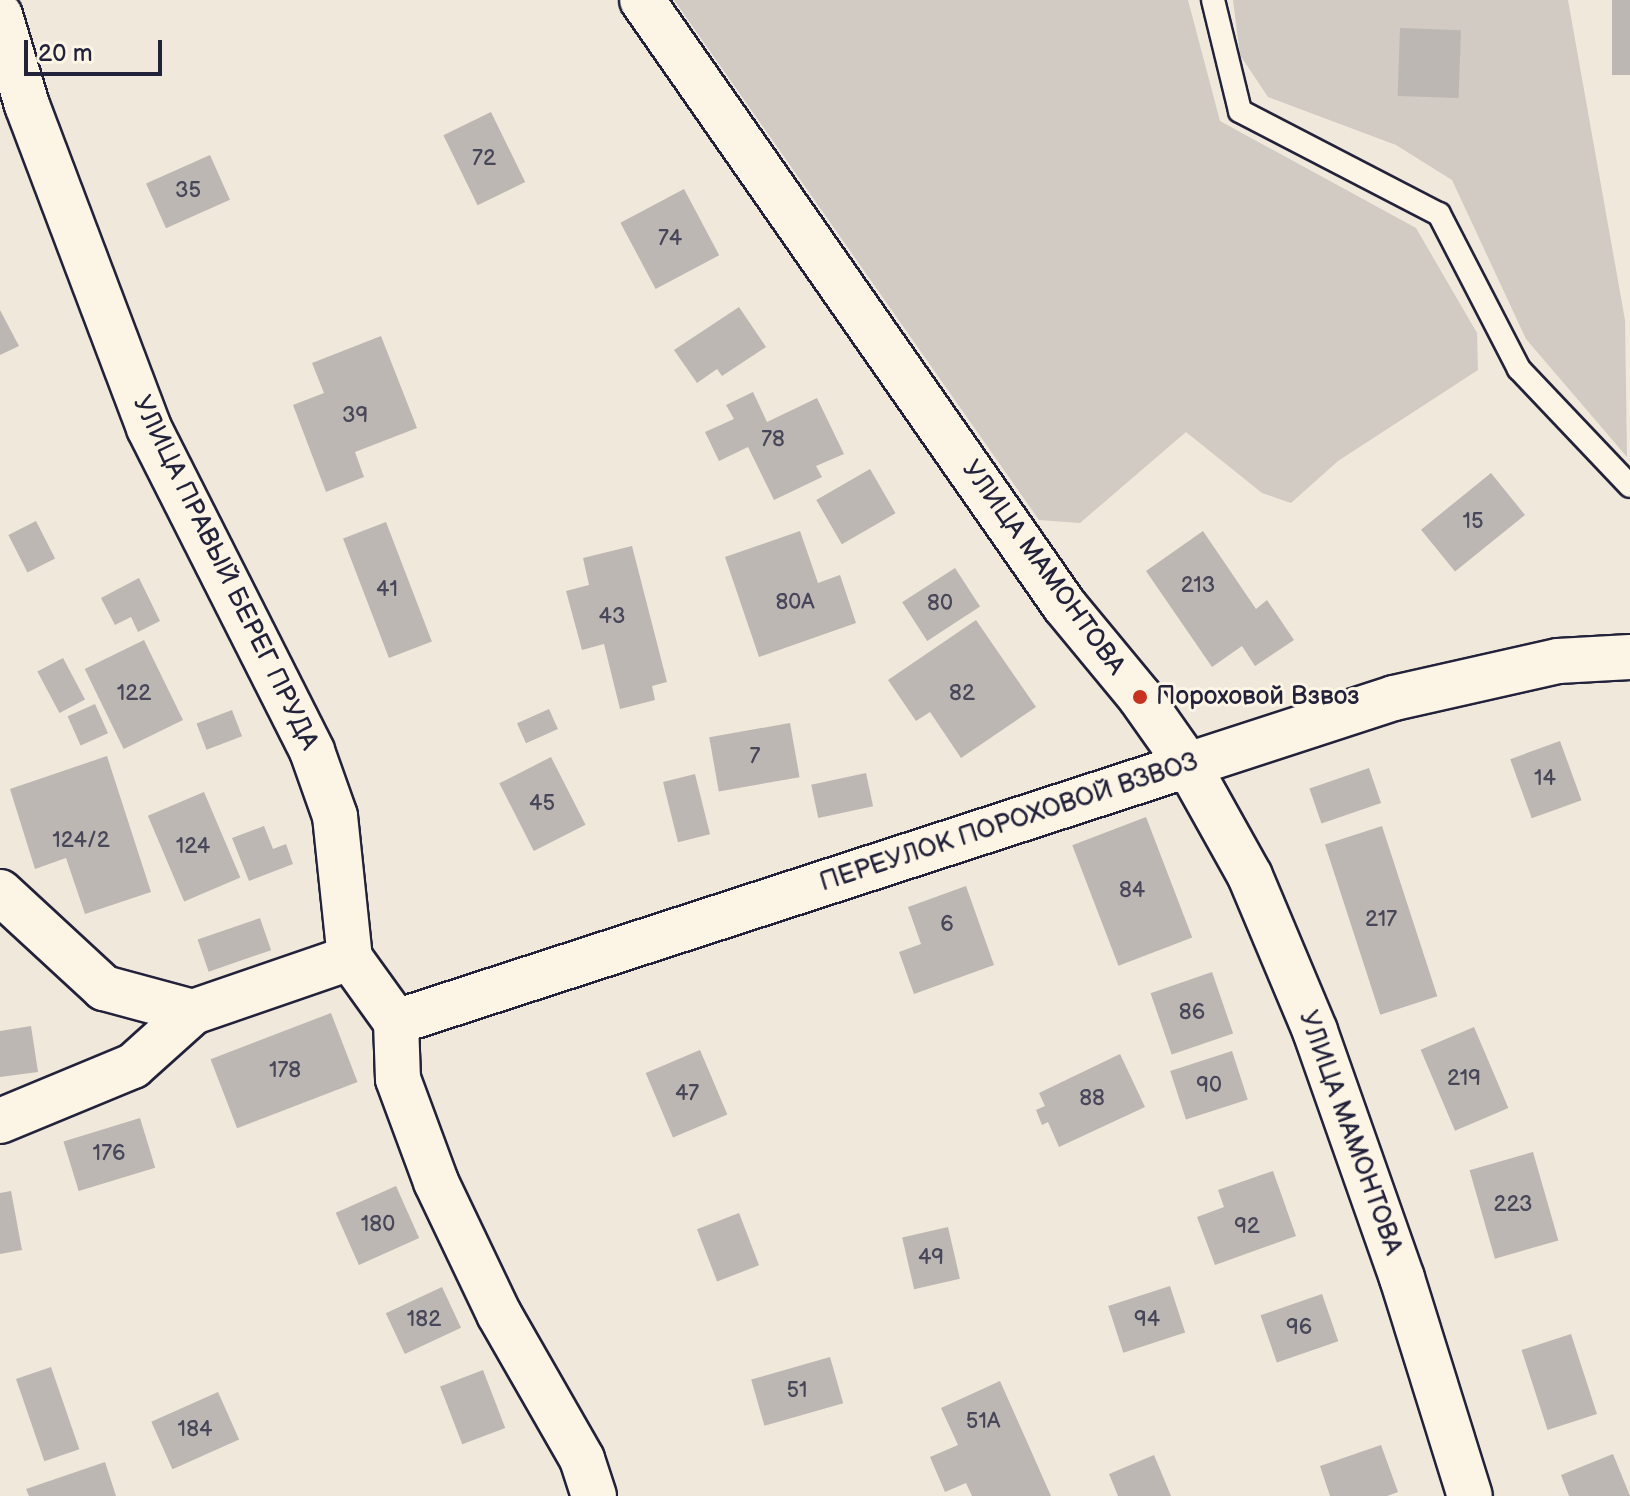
<!DOCTYPE html>
<html>
<head>
<meta charset="utf-8">
<style>
  body { margin:0 }
  #map { position:relative; width:1630px; height:1496px; overflow:hidden; background:#efe8db; font-family:"Balsamiq Sans",sans-serif }
  div>[style] { position:absolute }
  .green>* { inset:0; background:#d1cbc3 }
  .building>* { inset:0; background:#bcb7b3; transform-origin:0 0 }
  .roads { filter:drop-shadow(2px 0 #22223b) drop-shadow(-2px 0 #22223b) drop-shadow(0 2px #22223b) drop-shadow(0 -2px #22223b) }
  .lane>* { height:22px; margin:-11px; padding:0 11px; transform-origin:11px; border-radius:11px; background:#fcf5e5 }
  .street>* { height:44px; margin:-22px; padding:0 22px; transform-origin:22px; border-radius:22px; background:#fcf5e5 }
  .secondary>* { height:44px; margin:-22px; padding:0 22px; transform-origin:22px; border-radius:22px; background:#fcf5e5 }
  .dots>* { width:22px; height:22px; translate:-50% -50%; box-sizing:border-box; border:4px solid #fcf5e5; border-radius:50% }
  span { translate:-50% -50%; white-space:nowrap; text-align:center; line-height:1.15; -webkit-text-stroke:6px #fcf5e5; paint-order:stroke }
  .number-label { font-size:22px; color:#484759 }
  .number-label span { -webkit-text-stroke-width:0 }
  .street-label { font-size:26px; color:#22223b }
  .poi-label { font-size:26px; color:#22223b }
  .left { translate:0 -50%; text-align:left }
  .scale { position:absolute; left:24px; top:40px; width:138px; height:36px; box-sizing:border-box; border:4px solid #22223b; border-top:0; padding-left:10px; font-size:24px; line-height:28px; white-space:nowrap; color:#22223b; -webkit-text-stroke:6px #fcf5e5; paint-order:stroke }
</style>
</head>
<body>
<div id="map">
  <div class="green">
    <i style="clip-path:polygon(674px 0,1188px 0,1220px 121px,1416px 228px,1477px 333px,1478px 370px,1338px 461px,1291px 503px,1262px 493px,1186px 432px,1080px 523px,1039px 520px)"></i>
    <i style="clip-path:polygon(1233px 0,1568px 0,1625px 320px,1627px 457px,1526px 339px,1452px 180px,1396px 145px,1268px 97px,1240px 55px)"></i>
  </div>
  <div class="building">
    <i style="left:1612px;top:0;width:18px;height:75px"></i>
    <i style="left:1400px;top:28px;width:61px;height:68px;rotate:2deg"></i>
    <i style="left:491px;top:112px;width:78px;height:53px;rotate:64deg"></i>
    <i style="left:210px;top:155px;width:49px;height:70px;rotate:66deg"></i>
    <i style="left:684px;top:189px;width:75px;height:72px;rotate:62deg"></i>
    <i style="clip-path:polygon(739px 307px,766px 347px,722px 376px,717px 369px,697px 383px,674px 350px)"></i>
    <i style="clip-path:polygon(0 310px,19px 346px,0 355px)"></i>
    <i style="clip-path:polygon(381px 336px,417px 428px,355px 452px,364px 477px,326px 492px,293px 405px,324px 393px,312px 363px)"></i>
    <i style="clip-path:polygon(753px 392px,767px 422px,817px 398px,844px 454px,816px 466px,822px 477px,774px 500px,748px 447px,719px 461px,705px 432px,734px 419px,726px 405px)"></i>
    <i style="left:870px;top:469px;width:51px;height:62px;rotate:60deg"></i>
    <i style="left:1491px;top:473px;width:54px;height:90px;rotate:51deg"></i>
    <i style="left:36px;top:521px;width:42px;height:31px;rotate:63deg"></i>
    <i style="left:386px;top:522px;width:128px;height:46px;rotate:69deg"></i>
    <i style="clip-path:polygon(800px 531px,818px 583px,840px 575px,856px 623px,759px 657px,725px 557px)"></i>
    <i style="clip-path:polygon(1203px 531px,1256px 609px,1267px 600px,1294px 640px,1255px 666px,1242px 646px,1212px 667px,1146px 571px)"></i>
    <i style="clip-path:polygon(632px 546px,667px 682px,652px 686px,655px 700px,620px 709px,604px 644px,582px 650px,566px 591px,589px 585px,583px 558px)"></i>
    <i style="left:955px;top:568px;width:46px;height:63px;rotate:57deg"></i>
    <i style="clip-path:polygon(139px 578px,160px 621px,138px 632px,131px 617px,115px 625px,101px 598px)"></i>
    <i style="clip-path:polygon(976px 620px,1036px 707px,961px 758px,930px 712px,916px 721px,888px 680px)"></i>
    <i style="left:144px;top:640px;width:89px;height:66px;rotate:64deg"></i>
    <i style="left:63px;top:658px;width:47px;height:29px;rotate:62deg"></i>
    <i style="left:95px;top:704px;width:32px;height:30px;rotate:66deg"></i>
    <i style="left:549px;top:709px;width:22px;height:35px;rotate:66deg"></i>
    <i style="left:232px;top:710px;width:28px;height:38px;rotate:69deg"></i>
    <i style="left:790px;top:723px;width:55px;height:82px;rotate:80deg"></i>
    <i style="left:1560px;top:741px;width:63px;height:53px;rotate:70deg"></i>
    <i style="clip-path:polygon(107px 756px,151px 892px,85px 914px,66px 858px,35px 869px,10px 789px)"></i>
    <i style="left:551px;top:757px;width:76px;height:58px;rotate:63deg"></i>
    <i style="left:1369px;top:768px;width:37px;height:63px;rotate:71deg"></i>
    <i style="left:866px;top:773px;width:34px;height:56px;rotate:78deg"></i>
    <i style="left:695px;top:774px;width:62px;height:33px;rotate:76deg"></i>
    <i style="left:204px;top:792px;width:93px;height:61px;rotate:67deg"></i>
    <i style="left:1146px;top:817px;width:129px;height:79px;rotate:69deg"></i>
    <i style="clip-path:polygon(264px 826px,273px 849px,286px 844px,293px 864px,249px 881px,232px 838px)"></i>
    <i style="left:1382px;top:826px;width:179px;height:60px;rotate:72deg"></i>
    <i style="clip-path:polygon(966px 886px,994px 965px,914px 994px,899px 952px,921px 944px,908px 907px)"></i>
    <i style="left:260px;top:918px;width:34px;height:66px;rotate:71deg"></i>
    <i style="left:1212px;top:972px;width:65px;height:65px;rotate:71deg"></i>
    <i style="left:331px;top:1013px;width:74px;height:129px;rotate:69deg"></i>
    <i style="clip-path:polygon(31px 1026px,38px 1072px,0 1077px,0 1031px)"></i>
    <i style="left:1474px;top:1027px;width:88px;height:58px;rotate:67deg"></i>
    <i style="left:700px;top:1050px;width:70px;height:59px;rotate:67deg"></i>
    <i style="left:1232px;top:1051px;width:51px;height:65px;rotate:72deg"></i>
    <i style="clip-path:polygon(1120px 1054px,1145px 1107px,1059px 1147px,1048px 1122px,1042px 1125px,1036px 1110px,1045px 1106px,1039px 1093px)"></i>
    <i style="left:140px;top:1118px;width:52px;height:80px;rotate:73deg"></i>
    <i style="left:1533px;top:1152px;width:92px;height:66px;rotate:74deg"></i>
    <i style="clip-path:polygon(1273px 1171px,1296px 1236px,1215px 1265px,1197px 1217px,1224px 1207px,1218px 1190px)"></i>
    <i style="left:396px;top:1186px;width:57px;height:66px;rotate:66deg"></i>
    <i style="clip-path:polygon(11px 1191px,22px 1250px,0 1254px,0 1193px)"></i>
    <i style="left:739px;top:1213px;width:56px;height:45px;rotate:69deg"></i>
    <i style="left:948px;top:1227px;width:53px;height:47px;rotate:77deg"></i>
    <i style="left:1170px;top:1286px;width:49px;height:65px;rotate:72deg"></i>
    <i style="left:442px;top:1287px;width:45px;height:62px;rotate:65deg"></i>
    <i style="left:1322px;top:1294px;width:50px;height:65px;rotate:71deg"></i>
    <i style="left:1571px;top:1334px;width:84px;height:52px;rotate:72deg"></i>
    <i style="left:830px;top:1357px;width:48px;height:82px;rotate:74deg"></i>
    <i style="left:51px;top:1367px;width:87px;height:37px;rotate:71deg"></i>
    <i style="left:483px;top:1370px;width:62px;height:46px;rotate:69deg"></i>
    <i style="clip-path:polygon(1000px 1381px,1024px 1435px,1051px 1496px,972px 1496px,966px 1483px,945px 1492px,930px 1457px,958px 1445px,941px 1408px)"></i>
    <i style="left:218px;top:1392px;width:52px;height:73px;rotate:66deg"></i>
    <i style="clip-path:polygon(1381px 1445px,1398px 1492px,1387px 1496px,1330px 1496px,1320px 1466px)"></i>
    <i style="clip-path:polygon(1613px 1454px,1630px 1496px,1569px 1496px,1561px 1475px)"></i>
    <i style="clip-path:polygon(1154px 1455px,1171px 1496px,1118px 1496px,1109px 1474px)"></i>
    <i style="clip-path:polygon(105px 1462px,116px 1496px,29px 1496px,26px 1489px)"></i>
  </div>
  <div class="roads">
    <div class="lane">
      <i style="left:1213px;top:0;width:114px;rotate:76.3deg"></i>
      <i style="left:1240px;top:111px;width:224px;rotate:27.4deg"></i>
      <i style="left:1439px;top:214px;width:174px;rotate:62.7deg"></i>
      <i style="left:1519px;top:369px;width:161px;rotate:46.5deg"></i>
    </div>
    <div class="street">
      <i style="left:0;top:15px;width:94px;rotate:73.3deg"></i>
      <i style="left:27px;top:105px;width:345px;rotate:69.3deg"></i>
      <i style="left:149px;top:428px;width:362px;rotate:63.2deg"></i>
      <i style="left:312px;top:751px;width:69px;rotate:70.5deg"></i>
      <i style="left:335px;top:816px;width:143px;rotate:84deg"></i>
      <i style="left:350px;top:958px;width:79px;rotate:54.3deg"></i>
      <i style="left:396px;top:1022px;width:57px;rotate:88deg"></i>
      <i style="left:398px;top:1079px;width:110px;rotate:69.7deg"></i>
      <i style="left:436px;top:1182px;width:146px;rotate:64.5deg"></i>
      <i style="left:499px;top:1314px;width:167px;rotate:60.2deg"></i>
      <i style="left:582px;top:1459px;width:39px;rotate:72deg"></i>
      <i style="left:0;top:892px;width:142px;rotate:42.7deg"></i>
      <i style="left:104px;top:988px;width:92px;rotate:15.1deg"></i>
      <i style="left:396px;top:1022px;width:833px;rotate:-17.98deg"></i>
      <i style="left:0;top:1121px;width:144px;rotate:-22.5deg"></i>
      <i style="left:133px;top:1066px;width:81px;rotate:-42deg"></i>
      <i style="left:193px;top:1012px;width:166px;rotate:-19deg"></i>
    </div>
    <div class="secondary">
      <i style="left:642px;top:0;width:738px;rotate:55.1deg"></i>
      <i style="left:1064px;top:605px;width:119px;rotate:50.4deg"></i>
      <i style="left:1140px;top:697px;width:83px;rotate:54.8deg"></i>
      <i style="left:1188px;top:765px;width:127px;rotate:60.8deg"></i>
      <i style="left:1250px;top:876px;width:168px;rotate:67.2deg"></i>
      <i style="left:1315px;top:1031px;width:262px;rotate:70.6deg"></i>
      <i style="left:1402px;top:1278px;width:228px;rotate:72.7deg"></i>
      <i style="left:1188px;top:765px;width:217px;rotate:-18deg"></i>
      <i style="left:1394px;top:698px;width:168px;rotate:-12.7deg"></i>
      <i style="left:1558px;top:661px;width:72px;rotate:-3.2deg"></i>
    </div>
  </div>
  <div class="dots">
    <i style="left:1140px;top:697px;background:#c8321e"></i>
  </div>
  <div class="number-label">
    <span style="left:484px;top:159px">72</span>
    <span style="left:188px;top:191px">35</span>
    <span style="left:670px;top:239px">74</span>
    <span style="left:355px;top:416px">39</span>
    <span style="left:773px;top:440px">78</span>
    <span style="left:1473px;top:522px">15</span>
    <span style="left:1198px;top:586px">213</span>
    <span style="left:387px;top:590px">41</span>
    <span style="left:795px;top:603px">80А</span>
    <span style="left:940px;top:604px">80</span>
    <span style="left:612px;top:617px">43</span>
    <span style="left:134px;top:694px">122</span>
    <span style="left:962px;top:694px">82</span>
    <span style="left:755px;top:757px">7</span>
    <span style="left:1545px;top:779px">14</span>
    <span style="left:542px;top:804px">45</span>
    <span style="left:81px;top:841px">124/2</span>
    <span style="left:193px;top:847px">124</span>
    <span style="left:1132px;top:891px">84</span>
    <span style="left:1381px;top:920px">217</span>
    <span style="left:947px;top:925px">6</span>
    <span style="left:1192px;top:1013px">86</span>
    <span style="left:285px;top:1071px">178</span>
    <span style="left:1464px;top:1079px">219</span>
    <span style="left:1209px;top:1086px">90</span>
    <span style="left:687px;top:1094px">47</span>
    <span style="left:1092px;top:1099px">88</span>
    <span style="left:109px;top:1154px">176</span>
    <span style="left:1513px;top:1205px">223</span>
    <span style="left:378px;top:1225px">180</span>
    <span style="left:1247px;top:1227px">92</span>
    <span style="left:931px;top:1258px">49</span>
    <span style="left:424px;top:1320px">182</span>
    <span style="left:1147px;top:1320px">94</span>
    <span style="left:1299px;top:1328px">96</span>
    <span style="left:797px;top:1391px">51</span>
    <span style="left:983px;top:1422px">51А</span>
    <span style="left:195px;top:1430px">184</span>
  </div>
  <div class="street-label">
    <span style="left:1043px;top:568px;rotate:54deg">УЛИЦА МАМОНТОВА</span>
    <span style="left:225px;top:573px;rotate:64deg">УЛИЦА ПРАВЫЙ БЕРЕГ ПРУДА</span>
    <span style="left:1009px;top:823px;rotate:-18deg">ПЕРЕУЛОК ПОРОХОВОЙ ВЗВОЗ</span>
    <span style="left:1350px;top:1133px;rotate:70deg">УЛИЦА МАМОНТОВА</span>
  </div>
  <div class="poi-label">
    <span class="left" style="left:1156px;top:697px">Пороховой Взвоз</span>
  </div>
  <div class="scale">20 m</div>
</div>
</body>
</html>
